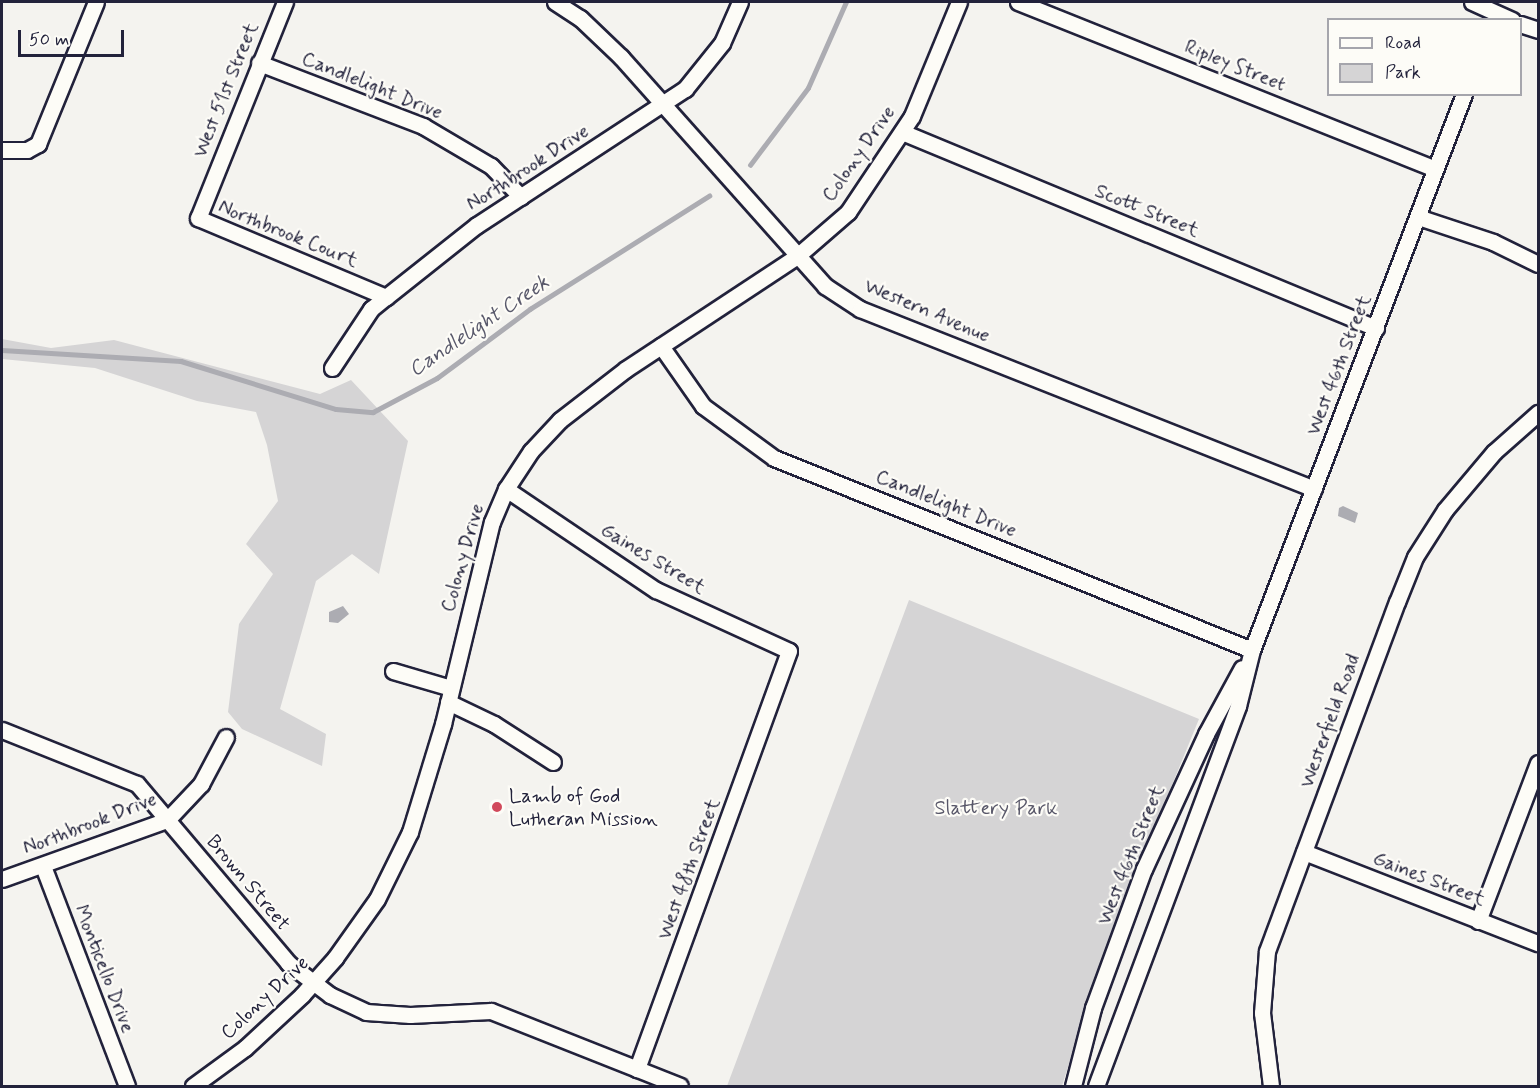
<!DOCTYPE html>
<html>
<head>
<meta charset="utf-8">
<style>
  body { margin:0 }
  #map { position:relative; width:1540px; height:1088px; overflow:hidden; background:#f4f3ef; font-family:Mynerve,sans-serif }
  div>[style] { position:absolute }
  .green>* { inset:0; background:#d5d4d5 }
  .water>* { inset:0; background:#acacb2 }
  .stream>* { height:4.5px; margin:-2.25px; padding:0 2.25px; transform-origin:2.25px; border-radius:2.25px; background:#acacb2 }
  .roads { filter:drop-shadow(2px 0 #22223b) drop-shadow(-2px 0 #22223b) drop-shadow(0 2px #22223b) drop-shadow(0 -2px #22223b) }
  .minor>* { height:15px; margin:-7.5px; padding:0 7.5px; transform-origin:7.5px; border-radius:7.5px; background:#fdfcf7 }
  .dots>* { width:16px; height:16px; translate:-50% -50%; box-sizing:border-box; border:3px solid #fdfcf7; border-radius:50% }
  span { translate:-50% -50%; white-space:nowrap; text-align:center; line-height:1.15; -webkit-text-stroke:4.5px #fdfcf7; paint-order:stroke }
  .street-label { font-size:20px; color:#22223b }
  .poi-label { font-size:20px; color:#22223b }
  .left { translate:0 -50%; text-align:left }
  .park-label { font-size:20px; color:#585769 }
  .water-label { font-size:21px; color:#59596b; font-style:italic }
  .frame { position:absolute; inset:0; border:3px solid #22223b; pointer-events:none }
  .legend { position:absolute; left:1327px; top:18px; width:195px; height:78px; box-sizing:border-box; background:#fdfcf7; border:2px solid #a5a5ac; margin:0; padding:8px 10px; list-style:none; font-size:18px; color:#22223b }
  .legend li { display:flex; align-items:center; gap:12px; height:30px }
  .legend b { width:30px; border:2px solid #a5a5ac }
  .scale { position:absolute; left:18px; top:30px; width:106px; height:27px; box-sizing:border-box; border:3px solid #22223b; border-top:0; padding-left:8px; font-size:18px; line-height:21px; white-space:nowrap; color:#22223b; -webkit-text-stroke:4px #fdfcf7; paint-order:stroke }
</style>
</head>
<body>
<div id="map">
  <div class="green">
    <i style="clip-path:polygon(2px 339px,51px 348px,114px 340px,320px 394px,351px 380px,408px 441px,379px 574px,352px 554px,316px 581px,280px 709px,326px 734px,322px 766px,242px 729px,228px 712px,239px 624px,273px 574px,246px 544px,278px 501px,267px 445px,256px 412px,197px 401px,95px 368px,2px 359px)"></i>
    <i style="clip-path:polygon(909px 600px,1199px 719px,1107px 944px,1062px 1086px,727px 1086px)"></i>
  </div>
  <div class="water">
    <i style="clip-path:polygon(1343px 506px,1358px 513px,1355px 523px,1338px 516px,1339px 508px)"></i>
    <i style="clip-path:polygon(343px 606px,349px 614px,338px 623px,329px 622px,329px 612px)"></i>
  </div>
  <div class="stream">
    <i style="left:750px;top:165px;width:96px;rotate:-53deg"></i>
    <i style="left:808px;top:88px;width:94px;rotate:-66.2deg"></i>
    <i style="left:2px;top:350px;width:179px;rotate:3.5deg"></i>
    <i style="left:181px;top:361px;width:162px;rotate:17.2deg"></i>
    <i style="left:336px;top:409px;width:37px;rotate:5deg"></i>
    <i style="left:373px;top:412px;width:72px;rotate:-28deg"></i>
    <i style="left:437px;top:378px;width:116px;rotate:-36.6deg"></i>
    <i style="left:530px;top:309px;width:212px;rotate:-32.3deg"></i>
  </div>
  <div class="roads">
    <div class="minor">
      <i style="left:285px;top:2px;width:233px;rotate:111.9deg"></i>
      <i style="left:198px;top:218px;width:204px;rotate:22.8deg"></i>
      <i style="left:555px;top:2px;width:30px;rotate:33deg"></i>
      <i style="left:580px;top:18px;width:57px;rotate:43.6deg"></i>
      <i style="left:621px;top:57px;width:307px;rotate:48.3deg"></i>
      <i style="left:825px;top:286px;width:42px;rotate:33.3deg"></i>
      <i style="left:860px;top:309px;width:488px;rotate:21.6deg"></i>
      <i style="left:1018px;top:2px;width:449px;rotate:21.8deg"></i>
      <i style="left:1472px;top:2px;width:44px;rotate:24.2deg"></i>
      <i style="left:1520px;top:24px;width:19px;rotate:18deg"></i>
      <i style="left:259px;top:63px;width:176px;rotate:21deg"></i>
      <i style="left:423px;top:126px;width:79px;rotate:30.5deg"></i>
      <i style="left:491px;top:166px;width:43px;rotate:45.9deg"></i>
      <i style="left:902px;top:132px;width:513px;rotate:22.47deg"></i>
      <i style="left:2px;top:150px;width:25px"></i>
      <i style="left:27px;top:150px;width:13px;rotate:-29deg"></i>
      <i style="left:38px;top:144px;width:153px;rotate:-67.8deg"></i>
      <i style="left:1418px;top:217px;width:79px;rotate:18.4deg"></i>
      <i style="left:1493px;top:242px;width:50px;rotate:26.1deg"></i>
      <i style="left:661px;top:346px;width:73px;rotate:55deg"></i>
      <i style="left:703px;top:406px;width:88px;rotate:36.2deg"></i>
      <i style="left:774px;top:458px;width:515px;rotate:21.88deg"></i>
      <i style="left:332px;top:368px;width:71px;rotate:-56.5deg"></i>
      <i style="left:371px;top:309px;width:19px;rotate:-39deg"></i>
      <i style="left:386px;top:297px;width:116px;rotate:-38.4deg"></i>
      <i style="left:477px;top:225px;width:249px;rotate:-33.2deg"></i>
      <i style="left:685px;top:89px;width:59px;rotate:-51.2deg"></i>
      <i style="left:722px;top:43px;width:45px;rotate:-66.3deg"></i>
      <i style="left:506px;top:489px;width:181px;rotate:34deg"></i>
      <i style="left:656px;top:590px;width:146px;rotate:24.6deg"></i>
      <i style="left:789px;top:651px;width:445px;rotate:110deg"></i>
      <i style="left:393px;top:671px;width:60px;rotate:16.3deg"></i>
      <i style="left:448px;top:702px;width:51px;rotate:25.6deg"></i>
      <i style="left:494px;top:724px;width:70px;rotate:32.8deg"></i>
      <i style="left:2px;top:730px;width:145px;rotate:21.8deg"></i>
      <i style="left:137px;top:784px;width:234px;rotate:49.8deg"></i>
      <i style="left:288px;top:963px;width:53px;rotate:37.3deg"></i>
      <i style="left:330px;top:995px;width:40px;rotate:25deg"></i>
      <i style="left:366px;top:1012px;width:44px;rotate:3.9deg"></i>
      <i style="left:410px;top:1015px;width:81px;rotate:-2.8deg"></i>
      <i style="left:491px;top:1011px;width:203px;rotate:21.6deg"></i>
      <i style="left:1304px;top:852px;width:251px;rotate:21.3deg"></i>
      <i style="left:43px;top:866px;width:235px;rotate:69.1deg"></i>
      <i style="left:2px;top:879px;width:175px;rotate:-19.7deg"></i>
      <i style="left:167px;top:820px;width:50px;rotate:-46.6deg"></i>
      <i style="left:201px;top:784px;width:53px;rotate:-62deg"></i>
      <i style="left:1478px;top:921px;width:169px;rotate:-69.2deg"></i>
      <i style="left:193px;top:1086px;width:64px;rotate:-36.2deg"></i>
      <i style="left:245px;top:1048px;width:78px;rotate:-42.9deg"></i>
      <i style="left:302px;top:995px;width:50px;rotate:-48.3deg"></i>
      <i style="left:335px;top:958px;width:72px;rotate:-54.6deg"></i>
      <i style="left:377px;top:899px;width:75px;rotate:-63.8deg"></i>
      <i style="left:410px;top:832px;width:113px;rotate:-73deg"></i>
      <i style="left:443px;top:724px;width:208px;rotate:-76.4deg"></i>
      <i style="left:492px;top:522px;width:36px;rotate:-67deg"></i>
      <i style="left:506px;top:489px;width:45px;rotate:-56.7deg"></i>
      <i style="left:531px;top:451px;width:42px;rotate:-46.9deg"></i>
      <i style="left:560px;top:420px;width:83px;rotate:-37.7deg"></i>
      <i style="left:626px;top:369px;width:204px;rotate:-33.4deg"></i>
      <i style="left:796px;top:257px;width:69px;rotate:-40.9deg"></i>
      <i style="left:848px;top:212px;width:115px;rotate:-56.3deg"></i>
      <i style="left:912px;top:116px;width:123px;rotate:-67.6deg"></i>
      <i style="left:1073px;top:1086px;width:81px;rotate:-75.6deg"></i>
      <i style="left:1093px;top:1008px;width:148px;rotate:-69.9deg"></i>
      <i style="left:1144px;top:869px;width:149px;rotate:-65.3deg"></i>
      <i style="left:1206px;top:734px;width:75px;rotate:-61.4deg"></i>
      <i style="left:1096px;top:1086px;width:406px;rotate:-69.5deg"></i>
      <i style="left:1238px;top:706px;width:58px;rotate:-76deg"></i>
      <i style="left:1252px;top:650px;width:595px;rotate:-69.13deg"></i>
      <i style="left:1271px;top:1086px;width:74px;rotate:-97deg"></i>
      <i style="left:1262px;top:1013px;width:62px;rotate:-85.4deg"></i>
      <i style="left:1267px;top:951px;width:372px;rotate:-69.6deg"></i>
      <i style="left:1397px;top:602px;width:48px;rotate:-68.2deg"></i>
      <i style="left:1415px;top:557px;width:56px;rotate:-57.4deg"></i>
      <i style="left:1445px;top:510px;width:76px;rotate:-49.8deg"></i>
      <i style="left:1494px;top:452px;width:59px;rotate:-41.6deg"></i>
    </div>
  </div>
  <div class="dots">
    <i style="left:497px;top:807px;background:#d1495b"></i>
  </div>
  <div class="street-label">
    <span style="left:1235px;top:66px;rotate:22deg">Ripley Street</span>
    <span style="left:372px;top:86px;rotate:22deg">Candlelight Drive</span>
    <span style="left:226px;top:90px;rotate:-68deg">West 51st Street</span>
    <span style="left:859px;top:154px;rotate:-55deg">Colony Drive</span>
    <span style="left:528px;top:168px;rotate:-33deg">Northbrook Drive</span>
    <span style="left:1147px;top:211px;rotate:22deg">Scott Street</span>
    <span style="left:288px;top:234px;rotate:22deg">Northbrook Court</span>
    <span style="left:927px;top:311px;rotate:23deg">Western Avenue</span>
    <span style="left:1339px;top:365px;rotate:-69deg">West 46th Street</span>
    <span style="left:946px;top:504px;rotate:22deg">Candlelight Drive</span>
    <span style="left:463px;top:558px;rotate:-74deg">Colony Drive</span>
    <span style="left:653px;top:559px;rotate:31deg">Gaines Street</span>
    <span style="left:1330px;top:721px;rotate:-70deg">Westerfield Road</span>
    <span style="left:90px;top:824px;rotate:-21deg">Northbrook Drive</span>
    <span style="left:1131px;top:855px;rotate:-68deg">West 46th Street</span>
    <span style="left:689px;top:869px;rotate:-70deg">West 48th Street</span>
    <span style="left:1429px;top:879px;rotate:21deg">Gaines Street</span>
    <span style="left:248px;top:883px;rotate:50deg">Brown Street</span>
    <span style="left:104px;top:969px;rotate:69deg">Monticello Drive</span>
    <span style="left:265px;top:998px;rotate:-43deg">Colony Drive</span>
  </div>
  <div class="poi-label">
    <span class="left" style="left:509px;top:808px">Lamb of God<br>Lutheran Mission</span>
  </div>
  <div class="park-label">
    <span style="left:996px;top:808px">Slattery Park</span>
  </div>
  <div class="water-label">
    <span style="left:479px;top:326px;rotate:-34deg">Candlelight Creek</span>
  </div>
  <div class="frame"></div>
  <ul class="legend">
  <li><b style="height:8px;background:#fdfcf7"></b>Road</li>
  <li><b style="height:16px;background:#d5d4d5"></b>Park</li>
  </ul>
  <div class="scale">50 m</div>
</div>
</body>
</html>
